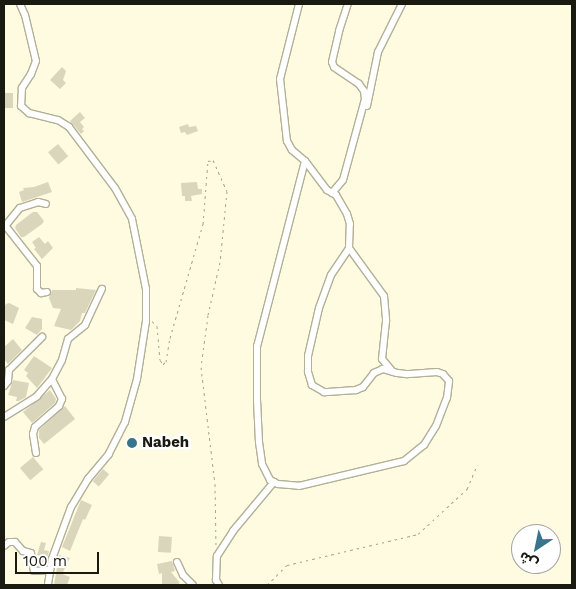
<!DOCTYPE html>
<html>
<head>
<meta charset="utf-8">
<style>
  body { margin:0 }
  #map { position:relative; width:576px; height:589px; overflow:hidden; background:#fefbe1; font-family:"Work Sans","Noto Sans Arabic",sans-serif }
  div>[style] { position:absolute }
  .building>* { inset:0; background:#d9d6bc; transform-origin:0 0 }
  .path>* { height:1px; margin-top:-0.5px; transform-origin:0; background:repeating-linear-gradient(90deg,#a5a390 0 2.5px,transparent 0 6.5px) }
  .roads { filter:drop-shadow(1px 0 #b2b097) drop-shadow(-1px 0 #b2b097) drop-shadow(0 1px #b2b097) drop-shadow(0 -1px #b2b097) }
  .minor>* { height:6px; margin:-3px; padding:0 3px; transform-origin:3px; border-radius:3px; background:#fff }
  .dots>* { width:14px; height:14px; translate:-50% -50%; box-sizing:border-box; border:2px solid #fff; border-radius:50% }
  span { translate:-50% -50%; white-space:nowrap; text-align:center; line-height:1.15; -webkit-text-stroke:5px #fff; paint-order:stroke }
  .poi-label { font-size:15px; color:#1b1a11; font-weight:700 }
  .left { translate:0 -50%; text-align:left }
  .frame { position:absolute; inset:0; border:5px solid #1b1a11; pointer-events:none }
  .north { position:absolute; left:511px; top:524px; width:50px; height:50px; box-sizing:border-box; background:#fff; border:1px solid #a4a3a0; border-radius:50%; rotate:214deg; font-size:14px; font-weight:700; line-height:20px; text-align:center; color:#1b1a11 }
  .north::after { content:''; display:block; margin:auto; width:18px; height:22px; background:#39748c; clip-path:polygon(50% 0,100% 100%,50% 72%,0 100%) }
  .scale { position:absolute; left:15px; top:552px; width:84px; height:22px; box-sizing:border-box; border:2px solid #1b1a11; border-top:0; padding-left:6px; font-size:15px; line-height:18px; white-space:nowrap; color:#1b1a11; -webkit-text-stroke:4px #fff; paint-order:stroke }
</style>
</head>
<body>
<div id="map">
  <div class="building">
    <i style="clip-path:polygon(62px 67px,66px 71px,63px 80px,66px 83px,60px 89px,50px 80px)"></i>
    <i style="left:4px;top:93px;width:9px;height:15px"></i>
    <i style="clip-path:polygon(80px 112px,85px 118px,80px 122px,84px 127px,82px 129px,84px 131px,81px 134px,70px 121px)"></i>
    <i style="clip-path:polygon(188px 124px,189px 127px,196px 126px,198px 131px,187px 135px,185px 132px,181px 133px,179px 127px)"></i>
    <i style="left:58px;top:144px;width:16px;height:13px;rotate:50deg"></i>
    <i style="clip-path:polygon(48px 182px,52px 192px,22px 202px,19px 192px,24px 190px,23px 188px,34px 187px)"></i>
    <i style="clip-path:polygon(197px 182px,198px 189px,202px 189px,202px 194px,191px 196px,192px 201px,185px 201px,185px 196px,182px 196px,181px 183px)"></i>
    <i style="clip-path:polygon(33px 212px,37px 212px,44px 221px,42px 224px,24px 237px,21px 237px,15px 228px,16px 225px)"></i>
    <i style="clip-path:polygon(39px 237px,45px 244px,48px 241px,53px 248px,42px 259px,34px 249px,36px 248px,32px 242px)"></i>
    <i style="clip-path:polygon(76px 288px,96px 290px,85px 313px,82px 313px,80px 321px,71px 330px,54px 326px,61px 309px,53px 308px,49px 298px,52px 290px,76px 290px)"></i>
    <i style="clip-path:polygon(9px 303px,19px 308px,13px 324px,4px 320px,4px 308px,6px 304px)"></i>
    <i style="clip-path:polygon(32px 317px,42px 319px,42px 329px,37px 335px,25px 328px)"></i>
    <i style="clip-path:polygon(13px 339px,22px 350px,8px 364px,4px 359px,4px 347px)"></i>
    <i style="clip-path:polygon(34px 356px,52px 368px,37px 388px,26px 376px,28px 373px,24px 370px)"></i>
    <i style="clip-path:polygon(13px 380px,29px 383px,26px 397px,19px 401px,16px 401px,17px 397px,8px 395px)"></i>
    <i style="clip-path:polygon(50px 390px,56px 399px,55px 403px,32px 423px,23px 412px)"></i>
    <i style="clip-path:polygon(65px 406px,75px 419px,44px 444px,39px 438px,39px 430px)"></i>
    <i style="left:33px;top:457px;width:16px;height:17px;rotate:50deg"></i>
    <i style="left:103px;top:469px;width:8px;height:16px;rotate:40deg"></i>
    <i style="clip-path:polygon(81px 500px,92px 505px,85px 520px,83px 519px,70px 551px,62px 547px)"></i>
    <i style="left:159px;top:536px;width:13px;height:16px;rotate:4deg"></i>
    <i style="clip-path:polygon(41px 542px,46px 543px,44px 550px,49px 551px,46px 565px,38px 566px,37px 558px,44px 558px,37px 555px)"></i>
    <i style="clip-path:polygon(59px 555px,70px 558px,62px 574px,70px 577px,67px 585px,54px 585px)"></i>
    <i style="clip-path:polygon(172px 561px,175px 571px,171px 572px,180px 583px,176px 585px,162px 585px,162px 573px,159px 574px,157px 564px)"></i>
  </div>
  <div class="path">
    <i style="left:152px;top:321px;width:7px;rotate:45deg"></i>
    <i style="left:157px;top:326px;width:34px;rotate:85deg"></i>
    <i style="left:160px;top:360px;width:5px;rotate:53deg"></i>
    <i style="left:163px;top:364px;width:4px;rotate:-34deg"></i>
    <i style="left:166px;top:362px;width:24px;rotate:-81deg"></i>
    <i style="left:170px;top:338px;width:119px;rotate:-73.9deg"></i>
    <i style="left:203px;top:224px;width:63px;rotate:-85.5deg"></i>
    <i style="left:208px;top:161px;width:5px;rotate:-11deg"></i>
    <i style="left:213px;top:160px;width:34px;rotate:66deg"></i>
    <i style="left:227px;top:191px;width:71px;rotate:95.6deg"></i>
    <i style="left:220px;top:262px;width:54px;rotate:102.8deg"></i>
    <i style="left:208px;top:315px;width:52px;rotate:97.7deg"></i>
    <i style="left:201px;top:367px;width:118px;rotate:83.2deg"></i>
    <i style="left:215px;top:484px;width:64px;rotate:89.1deg"></i>
    <i style="left:267px;top:585px;width:28px;rotate:-45deg"></i>
    <i style="left:287px;top:565px;width:135px;rotate:-13.3deg"></i>
    <i style="left:418px;top:534px;width:67px;rotate:-42.6deg"></i>
    <i style="left:467px;top:489px;width:26px;rotate:-67deg"></i>
  </div>
  <div class="roads">
    <div class="minor">
      <i style="left:20px;top:4px;width:12px;rotate:66deg"></i>
      <i style="left:25px;top:15px;width:47px;rotate:76.6deg"></i>
      <i style="left:36px;top:61px;width:14px;rotate:111deg"></i>
      <i style="left:31px;top:74px;width:17px;rotate:123deg"></i>
      <i style="left:22px;top:88px;width:18px;rotate:93deg"></i>
      <i style="left:21px;top:106px;width:11px;rotate:41deg"></i>
      <i style="left:29px;top:113px;width:30px;rotate:14deg"></i>
      <i style="left:58px;top:120px;width:13px;rotate:32deg"></i>
      <i style="left:69px;top:127px;width:76px;rotate:53deg"></i>
      <i style="left:115px;top:188px;width:35px;rotate:61deg"></i>
      <i style="left:132px;top:219px;width:71px;rotate:78.7deg"></i>
      <i style="left:146px;top:289px;width:32px;rotate:90deg"></i>
      <i style="left:146px;top:321px;width:59px;rotate:98.8deg"></i>
      <i style="left:137px;top:379px;width:45px;rotate:105.6deg"></i>
      <i style="left:125px;top:422px;width:36px;rotate:117deg"></i>
      <i style="left:109px;top:454px;width:33px;rotate:130deg"></i>
      <i style="left:88px;top:479px;width:33px;rotate:121deg"></i>
      <i style="left:71px;top:507px;width:55px;rotate:110.1deg"></i>
      <i style="left:52px;top:559px;width:26px;rotate:99deg"></i>
      <i style="left:299px;top:4px;width:77px;rotate:104.2deg"></i>
      <i style="left:280px;top:79px;width:62px;rotate:83.6deg"></i>
      <i style="left:287px;top:141px;width:10px;rotate:61deg"></i>
      <i style="left:292px;top:150px;width:17px;rotate:40deg"></i>
      <i style="left:367px;top:106px;width:55px;rotate:-78.5deg"></i>
      <i style="left:378px;top:52px;width:54px;rotate:-63.4deg"></i>
      <i style="left:332px;top:193px;width:17px;rotate:-50deg"></i>
      <i style="left:343px;top:180px;width:84px;rotate:-74.8deg"></i>
      <i style="left:365px;top:99px;width:8px;rotate:-97deg"></i>
      <i style="left:364px;top:91px;width:9px;rotate:-126deg"></i>
      <i style="left:359px;top:84px;width:30px;rotate:-146deg"></i>
      <i style="left:334px;top:67px;width:5px;rotate:-112deg"></i>
      <i style="left:332px;top:62px;width:32px;rotate:-77deg"></i>
      <i style="left:339px;top:31px;width:28px;rotate:-72deg"></i>
      <i style="left:4px;top:224px;width:53px;rotate:51.8deg"></i>
      <i style="left:37px;top:266px;width:23px;rotate:90deg"></i>
      <i style="left:37px;top:289px;width:6px;rotate:45deg"></i>
      <i style="left:41px;top:293px;width:6px;rotate:-9deg"></i>
      <i style="left:6px;top:225px;width:22px;rotate:-51deg"></i>
      <i style="left:20px;top:208px;width:19px;rotate:-18deg"></i>
      <i style="left:38px;top:202px;width:8px;rotate:14deg"></i>
      <i style="left:349px;top:248px;width:24px;rotate:-88deg"></i>
      <i style="left:350px;top:224px;width:10px;rotate:-107deg"></i>
      <i style="left:347px;top:214px;width:22px;rotate:-120deg"></i>
      <i style="left:336px;top:195px;width:10px;rotate:-151deg"></i>
      <i style="left:327px;top:190px;width:36px;rotate:-127deg"></i>
      <i style="left:305px;top:161px;width:191px;rotate:104.5deg"></i>
      <i style="left:257px;top:346px;width:54px;rotate:90deg"></i>
      <i style="left:257px;top:400px;width:42px;rotate:87.3deg"></i>
      <i style="left:259px;top:442px;width:22px;rotate:82deg"></i>
      <i style="left:262px;top:464px;width:18px;rotate:63deg"></i>
      <i style="left:270px;top:480px;width:9px;rotate:27deg"></i>
      <i style="left:278px;top:484px;width:21px;rotate:5deg"></i>
      <i style="left:299px;top:486px;width:108px;rotate:-13.4deg"></i>
      <i style="left:404px;top:461px;width:26px;rotate:-39deg"></i>
      <i style="left:424px;top:445px;width:22px;rotate:-58deg"></i>
      <i style="left:436px;top:426px;width:30px;rotate:-69deg"></i>
      <i style="left:447px;top:398px;width:17px;rotate:-83deg"></i>
      <i style="left:449px;top:381px;width:9px;rotate:-131deg"></i>
      <i style="left:443px;top:374px;width:6px;rotate:-162deg"></i>
      <i style="left:437px;top:372px;width:31px;rotate:176deg"></i>
      <i style="left:406px;top:374px;width:9px;rotate:-174deg"></i>
      <i style="left:397px;top:373px;width:15px;rotate:-164deg"></i>
      <i style="left:383px;top:369px;width:10px;rotate:156deg"></i>
      <i style="left:374px;top:373px;width:18px;rotate:128deg"></i>
      <i style="left:363px;top:387px;width:8px;rotate:157deg"></i>
      <i style="left:356px;top:390px;width:32px;rotate:176deg"></i>
      <i style="left:324px;top:392px;width:14px;rotate:-150deg"></i>
      <i style="left:312px;top:385px;width:14px;rotate:-107deg"></i>
      <i style="left:308px;top:372px;width:16px;rotate:-90deg"></i>
      <i style="left:308px;top:356px;width:49px;rotate:-77.1deg"></i>
      <i style="left:319px;top:308px;width:35px;rotate:-70deg"></i>
      <i style="left:331px;top:275px;width:32px;rotate:-56deg"></i>
      <i style="left:349px;top:248px;width:59px;rotate:53.9deg"></i>
      <i style="left:384px;top:296px;width:25px;rotate:85deg"></i>
      <i style="left:386px;top:321px;width:38px;rotate:96deg"></i>
      <i style="left:382px;top:359px;width:16px;rotate:50deg"></i>
      <i style="left:4px;top:386px;width:6px;rotate:-51deg"></i>
      <i style="left:8px;top:381px;width:11px;rotate:-85deg"></i>
      <i style="left:9px;top:370px;width:47px;rotate:-45deg"></i>
      <i style="left:4px;top:417px;width:39px;rotate:-32deg"></i>
      <i style="left:37px;top:396px;width:23px;rotate:-49deg"></i>
      <i style="left:52px;top:379px;width:21px;rotate:-62deg"></i>
      <i style="left:62px;top:360px;width:22px;rotate:-74deg"></i>
      <i style="left:68px;top:339px;width:22px;rotate:-39deg"></i>
      <i style="left:85px;top:325px;width:40px;rotate:-65deg"></i>
      <i style="left:36px;top:453px;width:19px;rotate:-99deg"></i>
      <i style="left:33px;top:434px;width:7px;rotate:-74deg"></i>
      <i style="left:35px;top:427px;width:32px;rotate:-41deg"></i>
      <i style="left:59px;top:406px;width:8px;rotate:-67deg"></i>
      <i style="left:62px;top:399px;width:22px;rotate:-117deg"></i>
      <i style="left:4px;top:546px;width:6px;rotate:-39deg"></i>
      <i style="left:9px;top:542px;width:6px"></i>
      <i style="left:15px;top:542px;width:12px;rotate:48deg"></i>
      <i style="left:23px;top:551px;width:8px;rotate:14deg"></i>
      <i style="left:31px;top:553px;width:18px;rotate:81deg"></i>
      <i style="left:34px;top:571px;width:14px;rotate:-4deg"></i>
      <i style="left:177px;top:562px;width:14px;rotate:65deg"></i>
      <i style="left:183px;top:575px;width:14px;rotate:45deg"></i>
      <i style="left:219px;top:585px;width:6px;rotate:-121deg"></i>
      <i style="left:216px;top:580px;width:24px;rotate:-88deg"></i>
      <i style="left:217px;top:556px;width:30px;rotate:-57deg"></i>
      <i style="left:233px;top:531px;width:64px;rotate:-50.1deg"></i>
    </div>
  </div>
  <div class="dots">
    <i style="left:132px;top:443px;background:#39748c"></i>
  </div>
  <div class="poi-label">
    <span class="left" style="left:142px;top:443px">Nabeh</span>
  </div>
  <div class="frame"></div>
  <div class="north">ش</div>
  <div class="scale">100 m</div>
</div>
</body>
</html>
